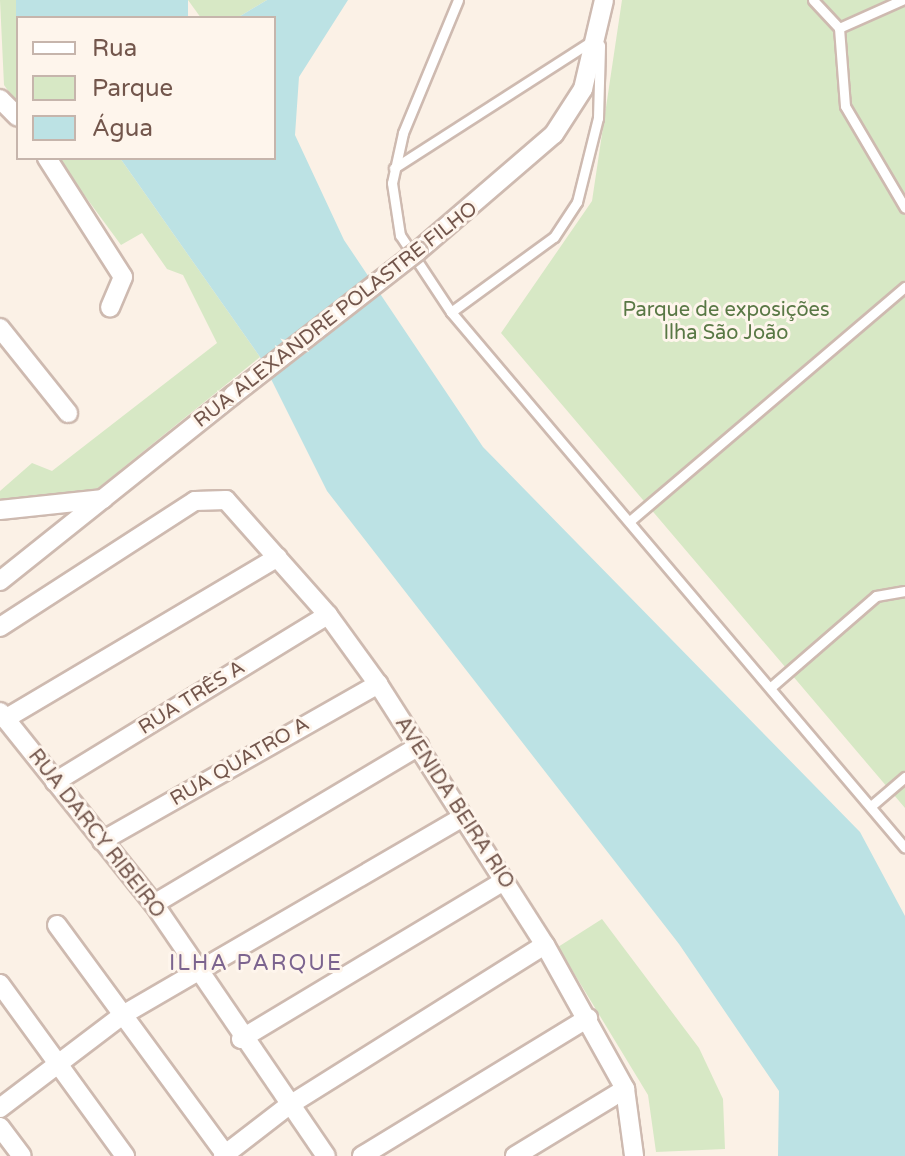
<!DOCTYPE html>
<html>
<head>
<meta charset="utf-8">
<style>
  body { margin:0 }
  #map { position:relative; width:905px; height:1156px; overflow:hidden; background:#fbf1e6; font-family:"Varela Round",sans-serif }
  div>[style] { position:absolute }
  .green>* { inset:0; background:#d7e8c5 }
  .water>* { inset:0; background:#bce2e4; transform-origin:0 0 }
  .roads { filter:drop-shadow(2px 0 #cebab0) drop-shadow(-2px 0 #cebab0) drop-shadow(0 2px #cebab0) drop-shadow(0 -2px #cebab0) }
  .service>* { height:9px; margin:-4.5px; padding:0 4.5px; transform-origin:4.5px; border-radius:4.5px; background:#fff }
  .minor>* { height:18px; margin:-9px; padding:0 9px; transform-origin:9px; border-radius:9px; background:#fff }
  .bridges { filter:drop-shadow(2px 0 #cebab0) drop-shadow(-2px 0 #cebab0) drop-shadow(0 2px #cebab0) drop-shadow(0 -2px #cebab0) }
  .minor-bridge>* { height:18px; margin:-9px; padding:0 9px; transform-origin:9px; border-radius:9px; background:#fff }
  span { translate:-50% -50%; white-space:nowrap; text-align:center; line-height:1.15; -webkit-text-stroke:6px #fef5ec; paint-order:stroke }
  .park-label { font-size:20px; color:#597845 }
  .street-label { font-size:20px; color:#73564c }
  .neighbourhood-label { font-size:22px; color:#7c648f; letter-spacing:2px }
  .legend { position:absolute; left:16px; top:16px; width:260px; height:144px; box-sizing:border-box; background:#fef5ec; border:2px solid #c6b5ac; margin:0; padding:10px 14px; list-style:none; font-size:24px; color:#73564c }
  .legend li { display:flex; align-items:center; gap:16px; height:40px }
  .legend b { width:40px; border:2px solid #c6b5ac }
</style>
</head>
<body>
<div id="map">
  <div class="green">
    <i style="clip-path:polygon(0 0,16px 0,26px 18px,18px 18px,18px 104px,4px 85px)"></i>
    <i style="clip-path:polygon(188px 0,267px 0,237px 18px,201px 18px)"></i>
    <i style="clip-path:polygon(622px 0,905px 0,905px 808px,501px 333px,592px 201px)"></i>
    <i style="clip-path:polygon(57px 158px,120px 158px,260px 357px,98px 488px,27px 504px,0 501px,0 491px,32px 463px,52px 471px,217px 343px,183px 275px,167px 269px,142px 233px,121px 245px)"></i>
    <i style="clip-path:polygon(602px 919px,699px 1048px,723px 1099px,725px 1149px,656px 1152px,648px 1095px,558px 947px)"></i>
  </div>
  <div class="water">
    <i style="left:16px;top:0;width:172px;height:21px"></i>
    <i style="clip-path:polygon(267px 0,348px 0,299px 77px,295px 135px,344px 240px,483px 447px,860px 832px,905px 916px,905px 1156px,778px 1156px,779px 1091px,679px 944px,327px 491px,260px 357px,120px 158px,274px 158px,274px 18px,237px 18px)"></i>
  </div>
  <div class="roads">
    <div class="service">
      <i style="left:458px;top:0;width:144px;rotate:112.5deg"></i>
      <i style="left:403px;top:133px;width:51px;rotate:102.4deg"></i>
      <i style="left:392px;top:183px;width:53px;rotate:81.3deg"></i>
      <i style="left:400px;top:235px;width:92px;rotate:56.5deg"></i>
      <i style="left:451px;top:312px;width:702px;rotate:49.73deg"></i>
      <i style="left:813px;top:0;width:38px;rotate:47deg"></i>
      <i style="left:839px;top:28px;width:69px;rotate:-24deg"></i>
      <i style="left:839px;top:28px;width:78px;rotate:85.6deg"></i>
      <i style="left:845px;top:106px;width:118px;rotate:59.5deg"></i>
      <i style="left:394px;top:168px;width:237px;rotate:-32.7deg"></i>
      <i style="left:451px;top:312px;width:127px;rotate:-36.1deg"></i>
      <i style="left:554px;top:237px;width:42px;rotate:-56.7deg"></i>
      <i style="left:577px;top:202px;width:87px;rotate:-76deg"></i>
      <i style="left:598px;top:118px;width:73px;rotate:-88.4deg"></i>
      <i style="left:631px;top:520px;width:360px;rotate:-40.4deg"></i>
      <i style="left:771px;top:687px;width:139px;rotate:-40.9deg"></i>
      <i style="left:876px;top:596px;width:29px;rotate:-10deg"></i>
      <i style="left:871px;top:806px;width:45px;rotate:-40.5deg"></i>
    </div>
    <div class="minor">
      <i style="left:0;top:99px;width:25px;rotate:45deg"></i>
      <i style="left:47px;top:158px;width:141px;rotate:57.4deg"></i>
      <i style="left:123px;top:277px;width:33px;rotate:113deg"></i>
      <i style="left:418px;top:251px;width:179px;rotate:-40.7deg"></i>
      <i style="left:554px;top:134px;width:54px;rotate:-57.2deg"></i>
      <i style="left:583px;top:89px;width:91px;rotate:-76.7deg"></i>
      <i style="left:0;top:328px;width:109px;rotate:51.3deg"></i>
      <i style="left:0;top:510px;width:104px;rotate:-6.1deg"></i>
      <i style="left:0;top:581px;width:298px;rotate:-38.6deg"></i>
      <i style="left:0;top:627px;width:232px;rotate:-32.9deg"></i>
      <i style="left:195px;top:501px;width:31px;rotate:-2deg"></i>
      <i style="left:226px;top:500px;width:154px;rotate:48.4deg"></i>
      <i style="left:328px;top:615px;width:85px;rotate:54.1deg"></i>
      <i style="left:378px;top:684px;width:310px;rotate:57.4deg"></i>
      <i style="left:545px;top:945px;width:165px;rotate:60.9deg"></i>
      <i style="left:625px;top:1089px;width:68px;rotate:82.3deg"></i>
      <i style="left:0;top:712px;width:246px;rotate:51.3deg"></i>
      <i style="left:154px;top:904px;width:305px;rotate:55.7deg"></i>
      <i style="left:5px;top:719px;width:317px;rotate:-30.7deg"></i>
      <i style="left:55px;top:782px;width:320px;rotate:-31.5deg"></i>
      <i style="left:102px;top:841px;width:318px;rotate:-29.6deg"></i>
      <i style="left:154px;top:904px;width:309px;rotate:-30.8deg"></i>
      <i style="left:57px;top:925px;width:284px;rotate:53.7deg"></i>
      <i style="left:0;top:984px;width:213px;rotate:54deg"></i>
      <i style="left:241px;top:1039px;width:307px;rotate:-31deg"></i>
      <i style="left:0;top:1108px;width:152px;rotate:-37.2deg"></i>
      <i style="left:121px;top:1016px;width:396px;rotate:-30.2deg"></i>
      <i style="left:0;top:1127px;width:36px;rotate:53deg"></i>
      <i style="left:223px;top:1156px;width:82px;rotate:-37.6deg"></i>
      <i style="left:288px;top:1106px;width:303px;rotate:-32.1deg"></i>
      <i style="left:362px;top:1156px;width:265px;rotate:-31.4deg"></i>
      <i style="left:515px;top:1156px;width:129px;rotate:-31.3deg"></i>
    </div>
  </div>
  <div class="bridges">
    <div class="minor-bridge">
      <i style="left:233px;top:395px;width:234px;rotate:-37.9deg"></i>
    </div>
  </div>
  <div class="park-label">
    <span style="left:726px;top:322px">Parque de exposições<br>Ilha São João</span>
  </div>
  <div class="street-label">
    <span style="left:336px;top:315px;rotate:-38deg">RUA ALEXANDRE POLASTRE FILHO</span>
    <span style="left:192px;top:698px;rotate:-32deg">RUA TRÊS A</span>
    <span style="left:240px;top:762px;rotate:-30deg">RUA QUATRO A</span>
    <span style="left:454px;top:803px;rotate:57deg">AVENIDA BEIRA RIO</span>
    <span style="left:96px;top:834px;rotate:52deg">RUA DARCY RIBEIRO</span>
  </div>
  <div class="neighbourhood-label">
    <span style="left:256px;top:964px">ILHA PARQUE</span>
  </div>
  <ul class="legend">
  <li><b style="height:10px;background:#fff"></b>Rua</li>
  <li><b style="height:22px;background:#d7e8c5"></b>Parque</li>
  <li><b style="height:22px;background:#bce2e4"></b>Água</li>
  </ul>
</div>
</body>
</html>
